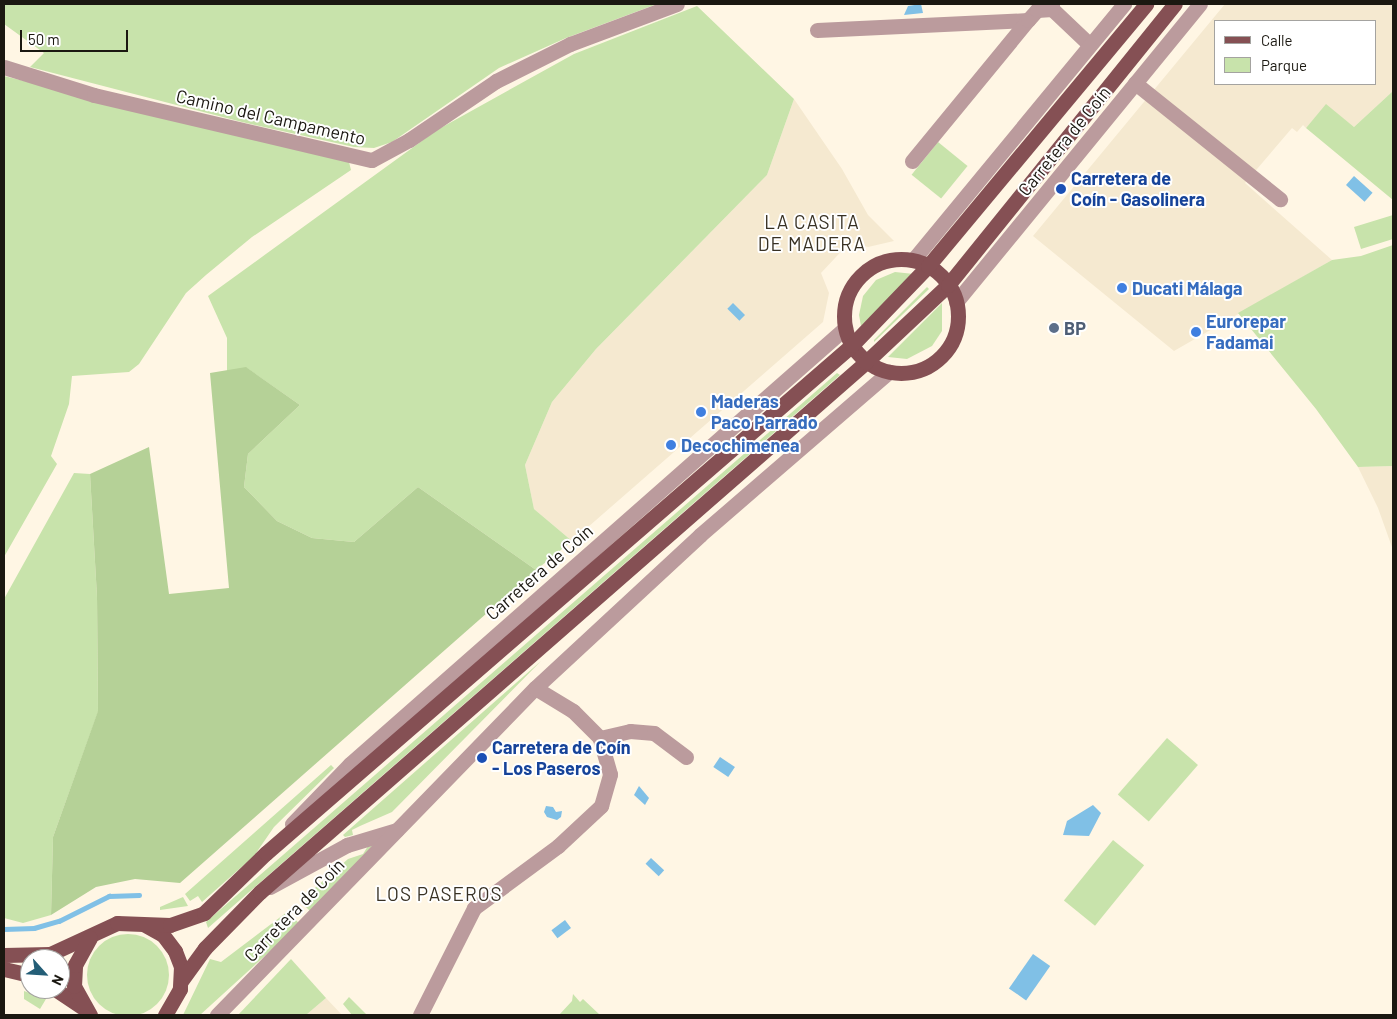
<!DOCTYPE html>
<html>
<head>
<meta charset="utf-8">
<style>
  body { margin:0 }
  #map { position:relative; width:1397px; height:1019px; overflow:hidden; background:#fff6e4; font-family:Barlow,sans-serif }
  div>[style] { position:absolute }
  .built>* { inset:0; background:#f5e9d0 }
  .green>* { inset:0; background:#c8e3ab; transform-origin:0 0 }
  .round { border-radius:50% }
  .forest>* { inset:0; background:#b5d197 }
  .water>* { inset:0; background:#80c0e6; transform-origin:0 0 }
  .stream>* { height:4.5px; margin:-2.25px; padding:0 2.25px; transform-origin:2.25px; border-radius:2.25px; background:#80c0e6 }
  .minor>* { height:15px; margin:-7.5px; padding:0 7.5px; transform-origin:7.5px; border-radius:7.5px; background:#bb9b9d }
  .major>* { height:15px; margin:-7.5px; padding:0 7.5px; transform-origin:7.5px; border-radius:7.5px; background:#855054 }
  .major>.ring { margin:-7.5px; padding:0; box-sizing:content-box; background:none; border:15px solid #855054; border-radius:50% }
  .dots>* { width:14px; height:14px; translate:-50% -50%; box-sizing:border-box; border:2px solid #fff; border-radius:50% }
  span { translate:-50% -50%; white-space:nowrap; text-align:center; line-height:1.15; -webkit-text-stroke:4px #fff; paint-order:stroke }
  .street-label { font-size:18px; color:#1b1811 }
  .transit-label { font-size:18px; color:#164399; font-weight:700 }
  .left { translate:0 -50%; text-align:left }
  .shop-label { font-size:18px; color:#366cbe; font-weight:700 }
  .service-label { font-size:18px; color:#4e5e75; font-weight:700 }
  .neighbourhood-label { font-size:19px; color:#383123; letter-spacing:1px }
  .frame { position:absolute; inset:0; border:5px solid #1b1811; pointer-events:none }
  .legend { position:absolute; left:1214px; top:20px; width:162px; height:65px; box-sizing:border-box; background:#fff; border:1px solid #a4a3a0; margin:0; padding:6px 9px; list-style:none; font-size:15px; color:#1b1811 }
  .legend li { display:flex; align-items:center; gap:10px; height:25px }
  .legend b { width:25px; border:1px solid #a4a3a0 }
  .north { position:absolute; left:20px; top:949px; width:50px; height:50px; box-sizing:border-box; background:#fff; border:1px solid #a4a3a0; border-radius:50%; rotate:116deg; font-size:14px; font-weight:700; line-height:20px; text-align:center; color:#1b1811 }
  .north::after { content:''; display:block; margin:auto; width:18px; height:22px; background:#245e77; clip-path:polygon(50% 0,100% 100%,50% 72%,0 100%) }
  .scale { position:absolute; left:20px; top:30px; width:108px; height:22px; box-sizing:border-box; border:2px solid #1b1811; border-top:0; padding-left:6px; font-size:15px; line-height:18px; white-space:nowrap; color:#1b1811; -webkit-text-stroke:4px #fff; paint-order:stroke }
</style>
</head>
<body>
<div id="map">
  <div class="built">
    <i style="clip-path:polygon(evenodd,1225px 4px,1393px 4px,1393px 91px,1354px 127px,1326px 105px,1306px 128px,1303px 125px,1297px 132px,1292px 128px,1245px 183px,1332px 260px,1174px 351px,1033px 236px,1225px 4px,1216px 21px,1376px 21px,1376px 84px,1216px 84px,1216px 21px)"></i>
    <i style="clip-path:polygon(794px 99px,842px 169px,868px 215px,894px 241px,868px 247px,850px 242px,821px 273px,829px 293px,823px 322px,572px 541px,534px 509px,525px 465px,552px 402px,596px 349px,767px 175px)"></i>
    <i style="clip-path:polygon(1393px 466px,1393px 550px,1378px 508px,1358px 467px)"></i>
    <i style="clip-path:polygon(326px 998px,342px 1015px,306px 1015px)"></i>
  </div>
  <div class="green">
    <i style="clip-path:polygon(4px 4px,657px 4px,566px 38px,499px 68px,392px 142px,374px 148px,354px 147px,242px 122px,30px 67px,44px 53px,4px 24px)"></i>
    <i style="clip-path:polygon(697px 6px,794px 99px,767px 175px,596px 349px,552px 402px,525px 465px,534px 509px,572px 541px,536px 570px,418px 487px,354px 542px,312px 538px,277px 521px,244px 487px,248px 454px,300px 405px,247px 368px,227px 371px,227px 338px,208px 296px,437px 130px,574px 54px)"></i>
    <i style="clip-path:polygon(4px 76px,349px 162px,351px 170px,252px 237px,206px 275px,186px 293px,139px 364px,129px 372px,72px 376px,69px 404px,51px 456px,57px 464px,4px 557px)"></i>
    <i style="clip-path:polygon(1393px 91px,1393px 200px,1306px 128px,1326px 104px,1354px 127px)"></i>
    <i style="left:938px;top:142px;width:38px;height:42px;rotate:39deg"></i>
    <i style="clip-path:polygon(1393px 215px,1393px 239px,1361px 249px,1354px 227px)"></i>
    <i style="clip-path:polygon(1393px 245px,1393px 466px,1358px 467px,1316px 409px,1238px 313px,1332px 260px,1361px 256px)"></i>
    <i style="clip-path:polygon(895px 272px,914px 274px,861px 326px,859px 315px,863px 296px,876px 280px)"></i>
    <i style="clip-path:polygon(927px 287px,929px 289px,874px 342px,874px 340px)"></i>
    <i style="clip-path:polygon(942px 303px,942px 331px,932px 346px,907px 359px,888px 357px)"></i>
    <i style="clip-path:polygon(837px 373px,840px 375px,208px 928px,206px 922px)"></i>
    <i style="clip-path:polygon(74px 473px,90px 474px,97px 597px,98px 712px,53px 837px,51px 915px,23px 923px,4px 918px,4px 599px)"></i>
    <i style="clip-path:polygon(541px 661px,392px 812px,360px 826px,352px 830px,353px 835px,345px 837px,343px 835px)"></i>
    <i style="left:1167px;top:738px;width:41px;height:75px;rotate:41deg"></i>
    <i style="clip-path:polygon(331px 765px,334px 768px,274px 827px,254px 856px,202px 902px,198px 896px,190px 901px,185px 894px)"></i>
    <i style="left:1113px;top:840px;width:40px;height:78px;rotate:39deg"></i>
    <i style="clip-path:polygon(381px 843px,311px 912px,300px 901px,348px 859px,363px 854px,368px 846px)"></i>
    <i style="clip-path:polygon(183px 897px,188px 906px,160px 910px,160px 907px)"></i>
    <i style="clip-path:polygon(287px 912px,300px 924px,200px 1015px,183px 1015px,210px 959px,221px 962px)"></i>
    <i class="round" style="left:87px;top:934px;width:82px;height:82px"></i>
    <i style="clip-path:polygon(291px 959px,326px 998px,306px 1015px,238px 1015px)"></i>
    <i style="clip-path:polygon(24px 991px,46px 999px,40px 1009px,24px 999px)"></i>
    <i style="clip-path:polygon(573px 994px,580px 1002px,583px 999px,600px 1015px,559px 1015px,572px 1001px)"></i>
    <i style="clip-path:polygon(349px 997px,367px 1015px,352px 1015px,343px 1004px)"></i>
  </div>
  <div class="forest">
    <i style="clip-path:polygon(246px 367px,300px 405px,248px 454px,244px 487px,277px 521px,312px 538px,354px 542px,418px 487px,536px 570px,180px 883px,135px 879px,96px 887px,51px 915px,53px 837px,98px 711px,97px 597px,90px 474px,149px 447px,169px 594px,229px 588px,210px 373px)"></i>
  </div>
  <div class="water">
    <i style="clip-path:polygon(921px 4px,923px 13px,904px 15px,908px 6px)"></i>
    <i style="left:1354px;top:176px;width:25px;height:12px;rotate:42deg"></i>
    <i style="left:733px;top:303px;width:17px;height:8px;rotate:45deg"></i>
    <i style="left:720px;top:757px;width:18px;height:12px;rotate:34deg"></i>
    <i style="clip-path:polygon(639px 786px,649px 798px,645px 805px,634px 795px)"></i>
    <i style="clip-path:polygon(1093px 805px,1101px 813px,1089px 836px,1063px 835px,1067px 821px)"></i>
    <i style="clip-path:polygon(546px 806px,553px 807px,556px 812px,562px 811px,561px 817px,557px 820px,547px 817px,544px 812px)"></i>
    <i style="left:651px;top:858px;width:18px;height:8px;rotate:43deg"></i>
    <i style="left:565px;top:920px;width:10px;height:17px;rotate:53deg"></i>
    <i style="left:1033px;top:954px;width:21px;height:42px;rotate:35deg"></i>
  </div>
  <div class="stream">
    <i style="left:4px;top:929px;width:30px;rotate:-2deg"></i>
    <i style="left:34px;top:928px;width:26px;rotate:-16deg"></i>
    <i style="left:59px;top:921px;width:56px;rotate:-26.6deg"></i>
    <i style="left:109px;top:896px;width:30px;rotate:-2deg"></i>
  </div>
  <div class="minor">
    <i style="left:1052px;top:4px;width:5px;rotate:90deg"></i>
    <i style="left:1052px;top:9px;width:52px;rotate:43.5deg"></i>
    <i style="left:817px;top:30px;width:211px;rotate:-2.7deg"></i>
    <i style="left:4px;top:67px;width:94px;rotate:17.3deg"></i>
    <i style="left:94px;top:95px;width:285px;rotate:13.2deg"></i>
    <i style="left:372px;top:160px;width:42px;rotate:-28.4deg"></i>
    <i style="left:409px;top:140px;width:105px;rotate:-34.1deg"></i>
    <i style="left:496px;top:81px;width:83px;rotate:-26.6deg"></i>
    <i style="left:570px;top:44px;width:114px;rotate:-20.5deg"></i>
    <i style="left:1135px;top:83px;width:186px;rotate:38.7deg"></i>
    <i style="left:912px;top:161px;width:183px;rotate:-50.6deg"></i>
    <i style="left:1028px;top:20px;width:13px;rotate:-48deg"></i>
    <i style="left:1037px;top:10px;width:15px;rotate:-4deg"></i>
    <i style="left:913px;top:260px;width:332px;rotate:-50.5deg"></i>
    <i style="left:956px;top:302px;width:385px;rotate:-50.7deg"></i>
    <i style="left:600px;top:738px;width:31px;rotate:-13deg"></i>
    <i style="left:630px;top:731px;width:24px;rotate:5deg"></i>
    <i style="left:654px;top:733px;width:40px;rotate:37deg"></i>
    <i style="left:292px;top:824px;width:83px;rotate:-46deg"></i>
    <i style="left:350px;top:764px;width:660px;rotate:-41.37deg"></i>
    <i style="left:270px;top:887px;width:88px;rotate:-28.6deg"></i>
    <i style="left:347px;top:845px;width:52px;rotate:-16.7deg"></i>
    <i style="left:217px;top:1015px;width:456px;rotate:-45.8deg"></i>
    <i style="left:535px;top:688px;width:225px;rotate:-42.8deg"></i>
    <i style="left:700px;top:535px;width:250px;rotate:-40.8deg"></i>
    <i style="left:420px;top:1015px;width:120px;rotate:-63.2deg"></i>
    <i style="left:474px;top:908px;width:104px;rotate:-36.4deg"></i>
    <i style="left:558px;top:846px;width:59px;rotate:-42.9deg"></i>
    <i style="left:601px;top:806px;width:33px;rotate:-74deg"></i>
    <i style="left:610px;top:774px;width:37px;rotate:-106deg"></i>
    <i style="left:600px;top:738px;width:38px;rotate:-135deg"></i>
    <i style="left:573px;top:711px;width:44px;rotate:-148.8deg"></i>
  </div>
  <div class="major">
    <i class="ring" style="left:844px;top:259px;width:99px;height:99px"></i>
    <i style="left:145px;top:925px;width:21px;rotate:29deg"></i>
    <i style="left:163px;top:935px;width:20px;rotate:53deg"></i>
    <i style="left:175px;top:951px;width:17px;rotate:69deg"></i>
    <i style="left:181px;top:967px;width:22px;rotate:93deg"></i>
    <i style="left:180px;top:989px;width:30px;rotate:120deg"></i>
    <i style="left:4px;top:955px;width:46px;rotate:-1.2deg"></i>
    <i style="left:50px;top:954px;width:74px;rotate:-24.8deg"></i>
    <i style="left:117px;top:923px;width:53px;rotate:2.2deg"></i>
    <i style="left:170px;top:925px;width:36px;rotate:-19deg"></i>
    <i style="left:204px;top:913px;width:86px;rotate:-44.1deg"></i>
    <i style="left:266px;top:853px;width:776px;rotate:-40.92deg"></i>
    <i style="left:852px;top:345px;width:110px;rotate:-46.1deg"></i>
    <i style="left:928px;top:266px;width:341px;rotate:-50.2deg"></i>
    <i style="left:4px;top:969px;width:27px;rotate:13deg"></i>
    <i style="left:181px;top:981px;width:41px;rotate:-54deg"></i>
    <i style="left:205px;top:948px;width:78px;rotate:-45.5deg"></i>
    <i style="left:260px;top:892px;width:805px;rotate:-41.17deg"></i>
    <i style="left:866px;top:362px;width:112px;rotate:-43.2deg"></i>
    <i style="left:948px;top:285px;width:361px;rotate:-51.1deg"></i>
    <i style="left:55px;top:989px;width:32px;rotate:34deg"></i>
    <i style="left:90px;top:1015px;width:33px;rotate:-119deg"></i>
    <i style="left:74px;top:986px;width:21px;rotate:-87deg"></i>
    <i style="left:75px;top:965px;width:31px;rotate:-61deg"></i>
  </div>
  <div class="dots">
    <i style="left:1061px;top:189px;background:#1a4fb4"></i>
    <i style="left:1122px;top:288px;background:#3f7fe0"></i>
    <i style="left:1054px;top:328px;background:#5c6f8a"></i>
    <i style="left:1196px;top:332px;background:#3f7fe0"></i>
    <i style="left:701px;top:412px;background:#3f7fe0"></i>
    <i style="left:671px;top:445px;background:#3f7fe0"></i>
    <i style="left:482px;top:758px;background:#1a4fb4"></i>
  </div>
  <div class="street-label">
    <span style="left:271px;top:117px;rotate:13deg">Camino del Campamento</span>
    <span style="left:1064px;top:141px;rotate:-51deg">Carretera de Coín</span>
    <span style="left:539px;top:572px;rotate:-41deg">Carretera de Coín</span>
    <span style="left:294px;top:910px;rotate:-46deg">Carretera de Coín</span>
  </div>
  <div class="transit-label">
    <span class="left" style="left:1071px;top:189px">Carretera de<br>Coín - Gasolinera</span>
    <span class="left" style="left:492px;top:758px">Carretera de Coín<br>- Los Paseros</span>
  </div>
  <div class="shop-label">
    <span class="left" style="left:1132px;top:288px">Ducati Málaga</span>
    <span class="left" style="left:1206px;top:332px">Eurorepar<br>Fadamai</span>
    <span class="left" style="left:711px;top:412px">Maderas<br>Paco Parrado</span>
    <span class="left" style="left:681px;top:445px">Decochimenea</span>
  </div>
  <div class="service-label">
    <span class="left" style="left:1064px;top:328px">BP</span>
  </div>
  <div class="neighbourhood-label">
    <span style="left:812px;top:233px">LA CASITA<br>DE MADERA</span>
    <span style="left:439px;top:894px">LOS PASEROS</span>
  </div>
  <div class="frame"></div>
  <ul class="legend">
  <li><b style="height:6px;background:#855054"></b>Calle</li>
  <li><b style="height:14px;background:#c8e3ab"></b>Parque</li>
  </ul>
  <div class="north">N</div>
  <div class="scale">50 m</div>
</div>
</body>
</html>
